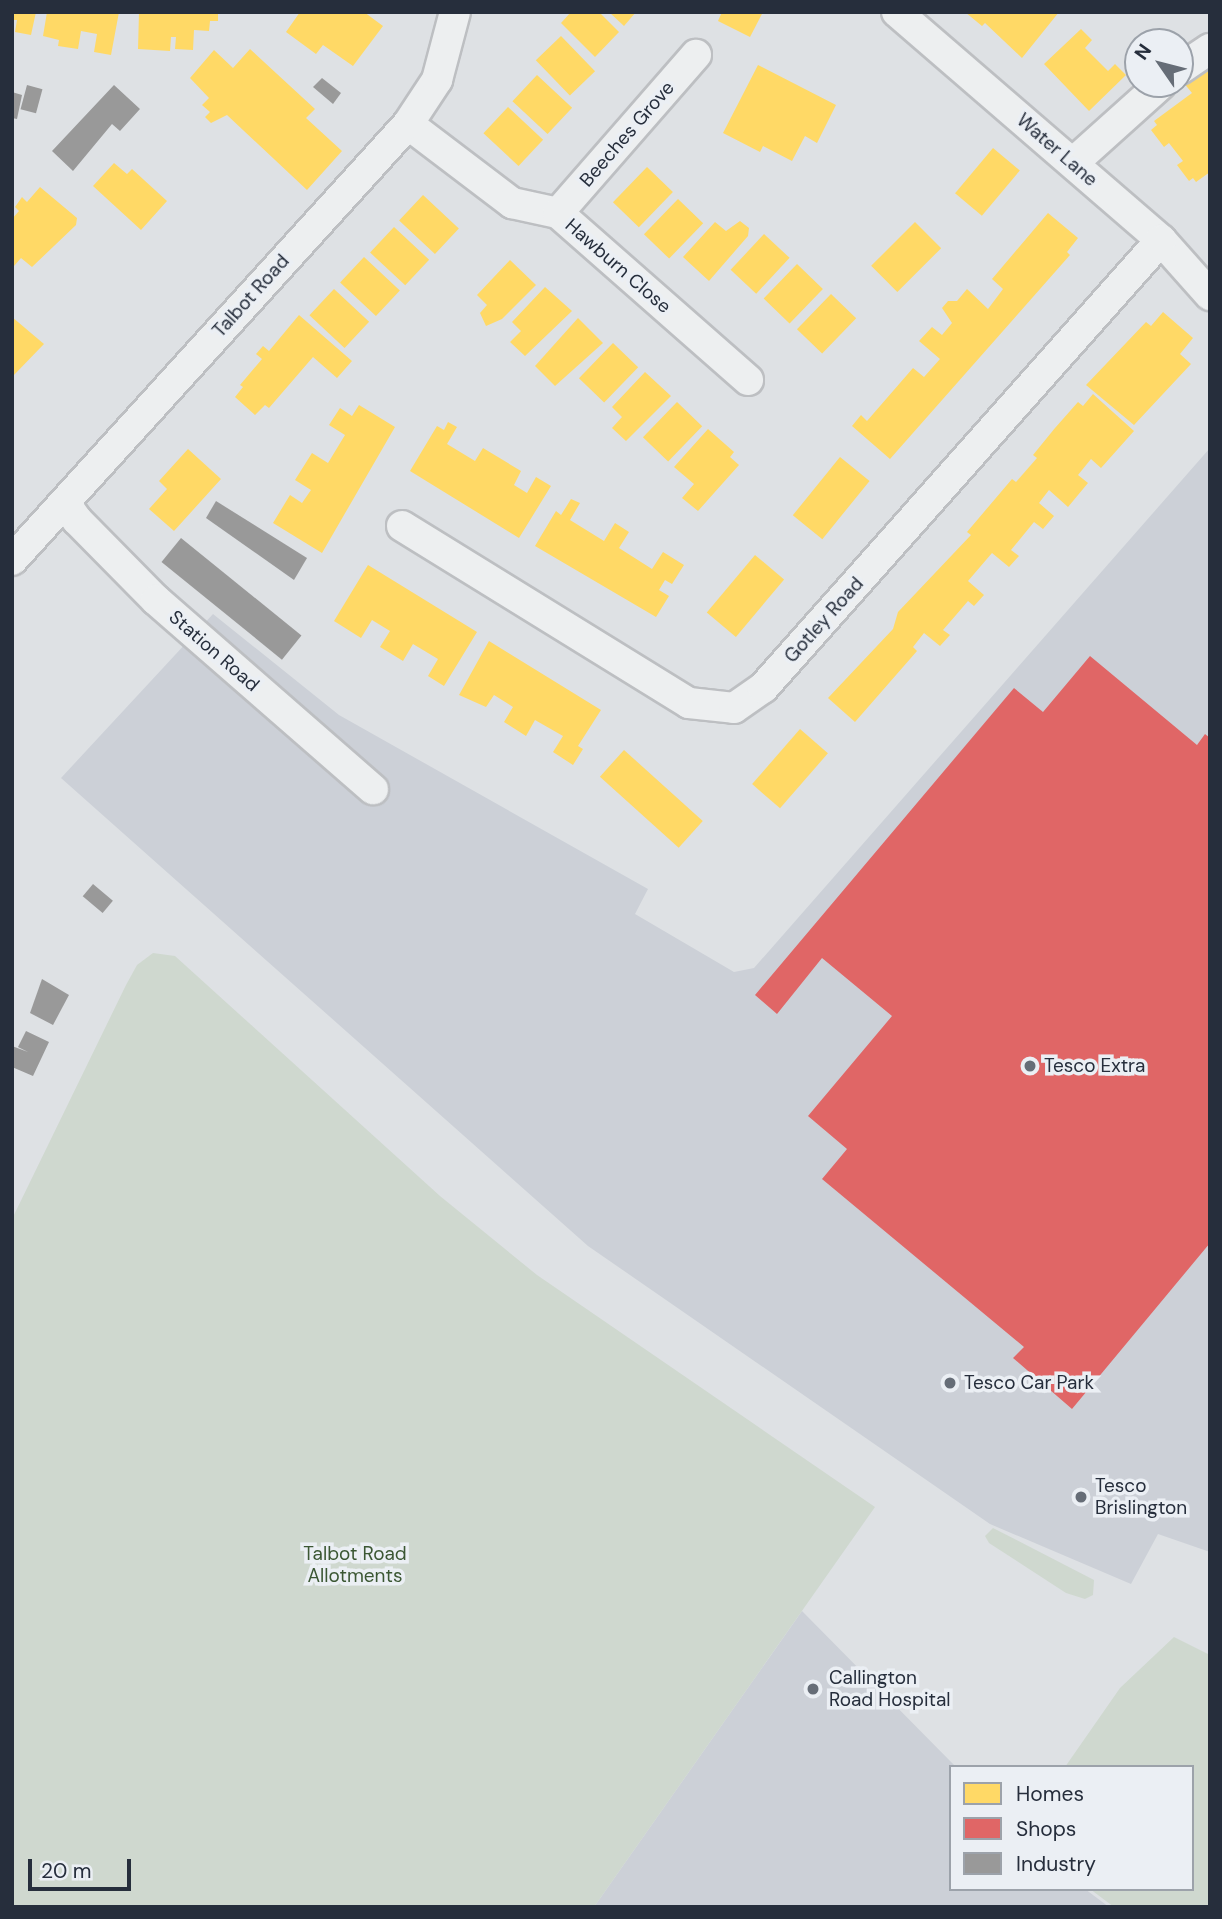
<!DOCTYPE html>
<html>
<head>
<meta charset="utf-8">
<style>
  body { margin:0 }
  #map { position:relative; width:1222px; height:1919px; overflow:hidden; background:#dee1e4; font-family:"DM Sans",sans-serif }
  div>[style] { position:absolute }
  .built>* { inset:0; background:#ccd0d7 }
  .green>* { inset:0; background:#cfd8cf }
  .homes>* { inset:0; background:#ffd966; transform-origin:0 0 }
  .shops>* { inset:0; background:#e06666 }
  .industry>* { inset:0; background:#999; transform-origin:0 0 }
  .roads { filter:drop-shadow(2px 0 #bdbfc2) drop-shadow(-2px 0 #bdbfc2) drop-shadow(0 2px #bdbfc2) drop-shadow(0 -2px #bdbfc2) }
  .street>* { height:30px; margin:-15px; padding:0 15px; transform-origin:15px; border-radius:15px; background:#edeff0 }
  .dots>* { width:19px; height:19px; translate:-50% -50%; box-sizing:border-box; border:4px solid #ebeff4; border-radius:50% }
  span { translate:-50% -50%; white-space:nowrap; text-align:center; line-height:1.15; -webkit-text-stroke:7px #ebeff4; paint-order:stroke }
  .street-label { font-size:19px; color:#262e3c }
  .poi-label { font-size:19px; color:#262e3c }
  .left { translate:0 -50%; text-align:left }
  .park-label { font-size:19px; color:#3b5733 }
  .frame { position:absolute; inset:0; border:14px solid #262e3c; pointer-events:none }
  .legend { position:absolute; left:949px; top:1765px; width:245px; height:126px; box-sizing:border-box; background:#ebeff4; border:2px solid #9ca2aa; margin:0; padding:9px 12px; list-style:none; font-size:21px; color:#262e3c }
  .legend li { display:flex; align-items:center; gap:14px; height:35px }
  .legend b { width:35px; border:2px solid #9ca2aa }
  .north { position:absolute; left:1124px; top:28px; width:70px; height:70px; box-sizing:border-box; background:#ebeff4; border:2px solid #9ca2aa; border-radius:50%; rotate:305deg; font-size:19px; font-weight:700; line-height:28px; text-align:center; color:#262e3c }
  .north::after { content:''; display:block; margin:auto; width:24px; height:32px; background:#666d77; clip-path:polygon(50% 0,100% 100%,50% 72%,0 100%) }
  .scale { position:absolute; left:28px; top:1859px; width:103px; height:32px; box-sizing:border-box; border:4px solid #262e3c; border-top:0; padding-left:9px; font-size:21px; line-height:24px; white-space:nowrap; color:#262e3c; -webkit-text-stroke:5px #ebeff4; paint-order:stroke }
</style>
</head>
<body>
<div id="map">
  <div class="built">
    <i style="clip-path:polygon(1210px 448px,1210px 1552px,1158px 1534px,1131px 1584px,990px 1524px,588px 1246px,61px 778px,213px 614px,339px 715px,648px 889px,635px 914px,734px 972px,754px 968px)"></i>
    <i style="clip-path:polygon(802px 1611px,956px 1767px,951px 1767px,951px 1889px,1085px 1889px,1109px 1907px,594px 1907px)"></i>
  </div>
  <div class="green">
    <i style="clip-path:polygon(153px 953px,175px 956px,440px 1196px,537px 1275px,875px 1507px,594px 1907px,12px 1907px,12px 1219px,126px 985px,137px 965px)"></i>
    <i style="clip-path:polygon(993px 1528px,1094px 1580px,1093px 1595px,1085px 1599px,1066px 1593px,989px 1543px,985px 1536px)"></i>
    <i style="clip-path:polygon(1174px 1637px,1210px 1655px,1210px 1907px,1114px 1907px,1090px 1889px,1192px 1889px,1192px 1767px,1065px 1767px,1120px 1688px)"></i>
  </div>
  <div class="homes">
    <i style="clip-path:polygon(12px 12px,36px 12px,31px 35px,15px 32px,17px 20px,12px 20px)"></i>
    <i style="clip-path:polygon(47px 12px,119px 12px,111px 55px,94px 52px,97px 34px,81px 31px,78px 49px,58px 46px,59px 40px,43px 36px)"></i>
    <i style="clip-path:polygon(139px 12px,218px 12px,218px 21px,210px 21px,209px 31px,194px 30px,193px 50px,175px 49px,176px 37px,171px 37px,170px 51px,138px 49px)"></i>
    <i style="clip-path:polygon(300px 12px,364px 12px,383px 26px,353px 66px,323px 45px,316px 54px,286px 32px)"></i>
    <i style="clip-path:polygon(571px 12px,599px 12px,619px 32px,595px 57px,561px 23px)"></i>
    <i style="clip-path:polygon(609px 12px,636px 12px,624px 26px)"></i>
    <i style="clip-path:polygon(722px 12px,763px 12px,750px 37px,718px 21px)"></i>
    <i style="clip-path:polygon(965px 12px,1059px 12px,1022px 58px,985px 23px,982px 26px)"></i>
    <i style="clip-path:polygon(1081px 29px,1092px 40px,1085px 48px,1108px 71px,1115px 64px,1126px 75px,1089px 111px,1044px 64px)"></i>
    <i style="left:561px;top:36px;width:49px;height:35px;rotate:46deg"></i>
    <i style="clip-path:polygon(250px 49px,315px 109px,306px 118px,342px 151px,307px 190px,227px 115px,211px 123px,205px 117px,210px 112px,202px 105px,209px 98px,190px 78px,214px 50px,233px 68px)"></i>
    <i style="clip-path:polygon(1210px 62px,1210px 172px,1196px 182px,1193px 178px,1189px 181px,1177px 165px,1183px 161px,1169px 143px,1164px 147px,1151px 130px,1157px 125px,1154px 121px,1192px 93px,1183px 82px)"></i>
    <i style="clip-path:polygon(758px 65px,836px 105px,817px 143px,805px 136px,792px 161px,763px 146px,760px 152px,723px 133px)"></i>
    <i style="left:537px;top:75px;width:48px;height:36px;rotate:43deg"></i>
    <i style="left:508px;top:107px;width:48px;height:36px;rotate:43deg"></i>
    <i style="left:993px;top:148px;width:35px;height:59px;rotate:40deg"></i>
    <i style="clip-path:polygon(114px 163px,127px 174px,132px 169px,167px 201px,141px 230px,93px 186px)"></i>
    <i style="left:647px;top:167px;width:36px;height:49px;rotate:44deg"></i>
    <i style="clip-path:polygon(40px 187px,77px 218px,76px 225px,32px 267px,21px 258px,14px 266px,12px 219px,19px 211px,15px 207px,22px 197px,27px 202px)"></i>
    <i style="left:423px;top:195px;width:49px;height:35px;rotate:43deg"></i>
    <i style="left:678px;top:199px;width:35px;height:49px;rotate:44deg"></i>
    <i style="clip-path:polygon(1048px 213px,1078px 238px,1067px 252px,1070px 255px,890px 459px,852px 426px,861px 415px,867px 421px,913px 368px,924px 377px,940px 359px,919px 341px,932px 327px,942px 335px,952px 323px,942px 308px,948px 301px,957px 301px,967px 289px,988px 309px,1003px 289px,992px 279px)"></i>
    <i style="clip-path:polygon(740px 221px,749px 228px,748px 236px,709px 281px,683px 257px,715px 222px,726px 231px)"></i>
    <i style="left:915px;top:222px;width:37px;height:62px;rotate:45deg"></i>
    <i style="left:394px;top:227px;width:48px;height:35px;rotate:43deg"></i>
    <i style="left:764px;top:234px;width:35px;height:49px;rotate:43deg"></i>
    <i style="left:364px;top:257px;width:49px;height:35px;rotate:43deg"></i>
    <i style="clip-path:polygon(510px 260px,536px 285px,502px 319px,486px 326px,480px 313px,487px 305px,477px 295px)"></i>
    <i style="left:797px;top:264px;width:36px;height:48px;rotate:44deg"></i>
    <i style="clip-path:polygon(545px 287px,572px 311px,525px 356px,510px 342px,521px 331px,512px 322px)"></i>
    <i style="left:334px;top:289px;width:48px;height:36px;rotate:43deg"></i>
    <i style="left:831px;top:294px;width:35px;height:49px;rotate:44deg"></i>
    <i style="clip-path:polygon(1163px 312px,1193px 338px,1180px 354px,1191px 364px,1134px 425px,1086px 385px,1146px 322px,1151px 326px)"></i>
    <i style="clip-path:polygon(299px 315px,352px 361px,337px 378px,313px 357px,269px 408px,265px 405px,255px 415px,235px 397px,243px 387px,240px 385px,262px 359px,256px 354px,263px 346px,269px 351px)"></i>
    <i style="clip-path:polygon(12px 317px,44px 344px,12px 377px)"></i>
    <i style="clip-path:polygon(578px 318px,603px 343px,555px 386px,535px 366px)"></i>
    <i style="left:613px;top:343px;width:35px;height:49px;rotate:44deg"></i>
    <i style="clip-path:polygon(645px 372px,671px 396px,626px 441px,612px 428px,622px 417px,612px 407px)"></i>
    <i style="clip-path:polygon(1093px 394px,1134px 431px,1101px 468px,1091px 459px,1078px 475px,1088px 483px,1068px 507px,1049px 490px,1039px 503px,1054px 516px,1043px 529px,1034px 522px,1011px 550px,1019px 556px,1009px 567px,992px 553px,968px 581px,984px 595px,974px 606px,968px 601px,956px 615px,943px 630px,950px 635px,940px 646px,924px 633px,913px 647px,917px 651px,855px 722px,828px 698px,893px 629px,898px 612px,971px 535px,967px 532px,1012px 479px,1016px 482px,1037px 458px,1033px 455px,1055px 428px,1078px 402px,1083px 406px)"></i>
    <i style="left:677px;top:402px;width:35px;height:49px;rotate:44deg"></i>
    <i style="clip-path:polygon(359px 405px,395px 427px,322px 553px,273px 523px,290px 495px,302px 503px,311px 490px,295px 480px,312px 453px,328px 463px,345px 435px,329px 425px,340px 408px,352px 416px)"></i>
    <i style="clip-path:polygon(448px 422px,457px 427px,447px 444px,475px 461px,483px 448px,521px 471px,514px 485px,527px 493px,536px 477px,551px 486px,519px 538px,410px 471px,437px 426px,444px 430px)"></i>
    <i style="clip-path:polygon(708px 429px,734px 452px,730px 457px,739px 465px,698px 511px,682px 498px,694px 484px,674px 467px)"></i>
    <i style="clip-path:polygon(188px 449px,221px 479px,174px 531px,149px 509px,167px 489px,159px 481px)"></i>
    <i style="left:840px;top:457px;width:38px;height:75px;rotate:39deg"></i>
    <i style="clip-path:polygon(571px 499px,580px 503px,570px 520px,604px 541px,615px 523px,629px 532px,619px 548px,652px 569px,663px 552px,684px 565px,672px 584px,665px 580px,659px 590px,669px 596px,656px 617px,535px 546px,556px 511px,561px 515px)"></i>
    <i style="left:755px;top:555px;width:38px;height:75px;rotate:40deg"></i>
    <i style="clip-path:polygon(368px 565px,477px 632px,444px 686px,428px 676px,438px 659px,413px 644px,403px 661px,390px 653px,380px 647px,390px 631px,372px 620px,361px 638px,334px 621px)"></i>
    <i style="clip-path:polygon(489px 641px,601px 710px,578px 746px,583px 749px,573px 765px,553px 752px,563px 736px,535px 720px,526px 736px,504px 722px,513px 707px,494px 695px,486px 707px,459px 695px)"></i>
    <i style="left:800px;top:729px;width:37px;height:73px;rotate:41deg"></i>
    <i style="left:624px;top:750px;width:106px;height:36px;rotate:42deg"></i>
  </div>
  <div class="shops">
    <i style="clip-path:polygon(1090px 656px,1197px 745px,1205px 734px,1210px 738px,1210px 1243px,1072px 1409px,1013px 1358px,1024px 1347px,822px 1179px,847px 1149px,808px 1116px,892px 1016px,822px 958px,777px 1014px,755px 995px,1014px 688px,1043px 712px)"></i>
  </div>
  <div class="industry">
    <i style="clip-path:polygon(322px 78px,341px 93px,333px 104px,313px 87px)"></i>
    <i style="left:27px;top:85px;width:16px;height:25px;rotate:15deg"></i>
    <i style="clip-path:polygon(114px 85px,140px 109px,120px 131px,112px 124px,73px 171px,52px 151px)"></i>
    <i style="clip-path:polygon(12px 92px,22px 95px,17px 119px,12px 118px)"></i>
    <i style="clip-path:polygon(216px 501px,307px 558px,294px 580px,206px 518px)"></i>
    <i style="left:181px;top:538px;width:155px;height:31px;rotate:39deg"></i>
    <i style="left:93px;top:884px;width:26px;height:16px;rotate:40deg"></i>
    <i style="clip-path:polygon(42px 979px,69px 995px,53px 1025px,30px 1013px)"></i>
    <i style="clip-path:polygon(26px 1031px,49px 1042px,33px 1076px,12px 1067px,12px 1046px,28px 1052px,18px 1047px)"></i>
  </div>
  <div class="roads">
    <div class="street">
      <i style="left:897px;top:12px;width:349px;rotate:40.8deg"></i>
      <i style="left:1161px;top:240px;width:74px;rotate:48.3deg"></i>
      <i style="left:1180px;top:69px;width:36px;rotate:-34deg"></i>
      <i style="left:408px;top:124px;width:131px;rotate:37.2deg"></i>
      <i style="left:512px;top:203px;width:47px;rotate:12.3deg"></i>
      <i style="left:558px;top:213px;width:253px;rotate:41.3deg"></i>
      <i style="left:1073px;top:163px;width:118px;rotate:-41.9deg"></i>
      <i style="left:558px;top:213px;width:210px;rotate:-48.9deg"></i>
      <i style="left:65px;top:503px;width:21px;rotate:55deg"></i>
      <i style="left:77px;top:520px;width:112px;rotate:45.4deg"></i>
      <i style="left:156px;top:600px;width:288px;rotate:41.1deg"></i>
      <i style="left:402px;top:526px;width:337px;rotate:31.7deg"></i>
      <i style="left:689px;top:703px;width:45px;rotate:6.3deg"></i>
      <i style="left:734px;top:708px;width:35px;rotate:-35deg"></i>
      <i style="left:763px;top:688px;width:599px;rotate:-48.38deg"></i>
      <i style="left:12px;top:560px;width:589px;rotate:-47.75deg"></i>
      <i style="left:408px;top:124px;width:53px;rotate:-56.6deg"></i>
      <i style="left:437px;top:80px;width:70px;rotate:-75.2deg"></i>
    </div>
  </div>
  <div class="dots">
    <i style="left:1030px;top:1066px;background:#666d77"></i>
    <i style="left:950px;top:1383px;background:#666d77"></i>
    <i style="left:1081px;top:1497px;background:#666d77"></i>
    <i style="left:813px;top:1689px;background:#666d77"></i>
  </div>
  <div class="street-label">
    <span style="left:627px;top:134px;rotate:-49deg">Beeches Grove</span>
    <span style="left:1057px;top:150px;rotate:41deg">Water Lane</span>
    <span style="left:618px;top:266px;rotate:41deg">Hawburn Close</span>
    <span style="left:251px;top:296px;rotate:-48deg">Talbot Road</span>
    <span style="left:824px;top:620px;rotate:-48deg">Gotley Road</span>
    <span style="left:214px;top:651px;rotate:41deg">Station Road</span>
  </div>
  <div class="poi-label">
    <span class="left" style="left:1044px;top:1066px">Tesco Extra</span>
    <span class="left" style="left:964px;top:1383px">Tesco Car Park</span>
    <span class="left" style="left:1095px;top:1497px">Tesco<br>Brislington</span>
    <span class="left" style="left:829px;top:1689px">Callington<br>Road Hospital</span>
  </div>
  <div class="park-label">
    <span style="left:355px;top:1565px">Talbot Road<br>Allotments</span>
  </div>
  <div class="frame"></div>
  <ul class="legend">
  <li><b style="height:19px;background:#ffd966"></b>Homes</li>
  <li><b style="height:19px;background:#e06666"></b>Shops</li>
  <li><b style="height:19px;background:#999"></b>Industry</li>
  </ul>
  <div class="north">N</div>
  <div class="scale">20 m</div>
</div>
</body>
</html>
